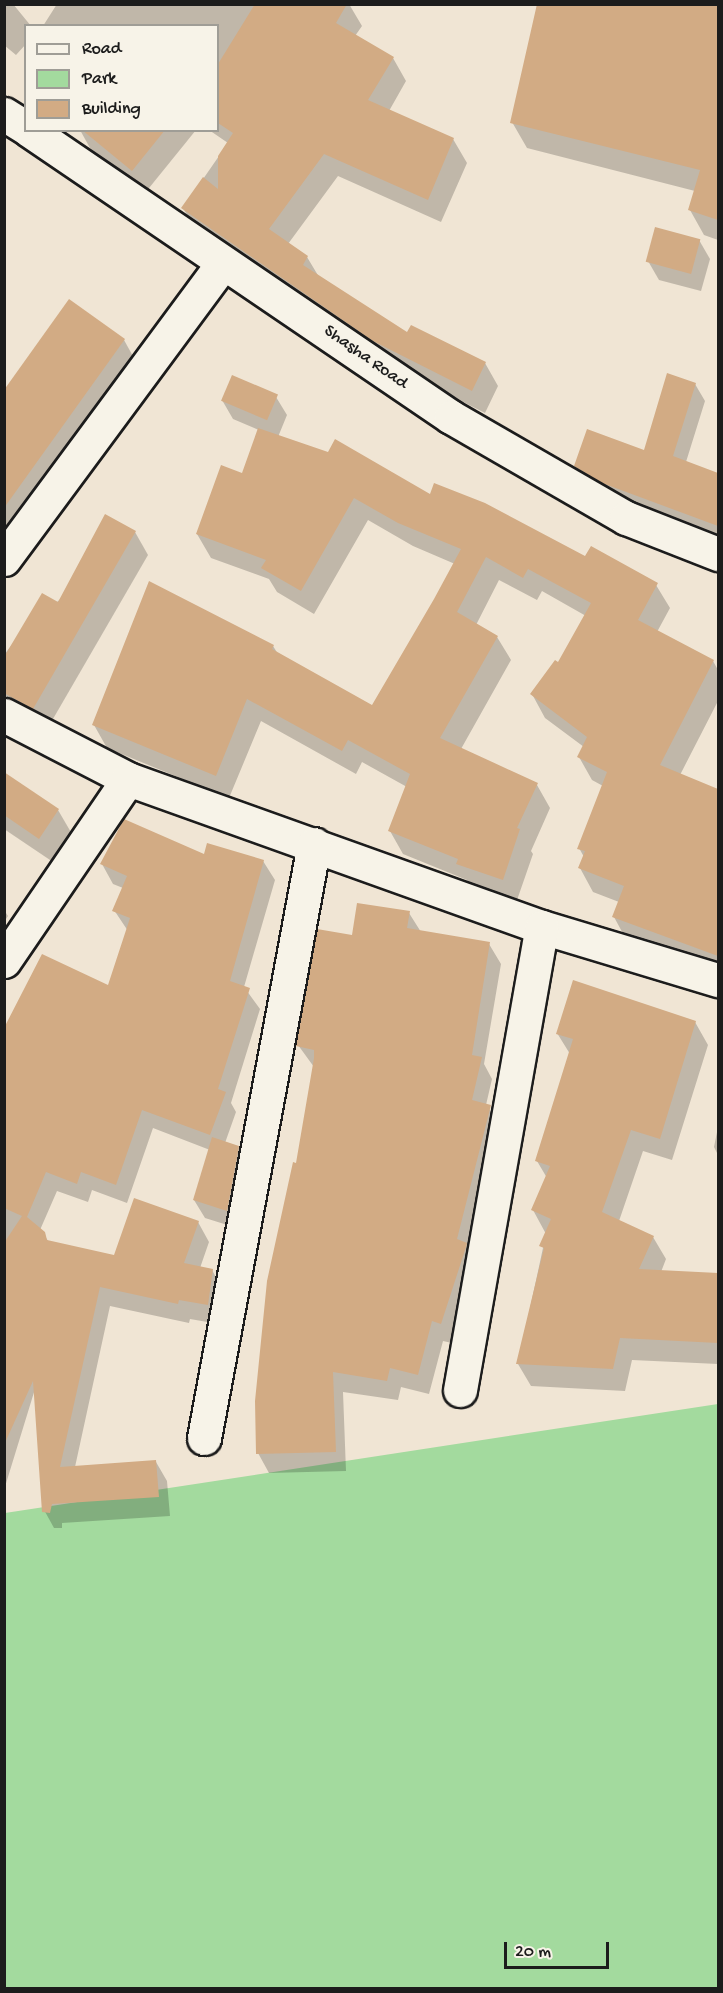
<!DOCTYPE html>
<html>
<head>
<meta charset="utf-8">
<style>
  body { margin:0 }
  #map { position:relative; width:723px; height:1993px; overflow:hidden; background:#f0e5d4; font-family:"Gochi Hand",sans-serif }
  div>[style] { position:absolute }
  .green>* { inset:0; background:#a3da9e }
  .shadow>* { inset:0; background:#0003 }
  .building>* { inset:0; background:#d2ab84; transform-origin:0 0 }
  .roads { filter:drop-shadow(2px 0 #1c1c1c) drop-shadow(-2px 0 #1c1c1c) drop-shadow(0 2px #1c1c1c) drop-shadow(0 -2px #1c1c1c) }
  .minor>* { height:33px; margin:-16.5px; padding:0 16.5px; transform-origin:16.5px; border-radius:16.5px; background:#f7f3e8 }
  span { translate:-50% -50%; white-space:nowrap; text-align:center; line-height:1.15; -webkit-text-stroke:6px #f7f3e8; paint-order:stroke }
  .street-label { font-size:18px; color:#1c1c1c }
  .frame { position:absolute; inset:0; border:6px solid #1c1c1c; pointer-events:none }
  .legend { position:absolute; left:24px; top:24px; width:195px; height:108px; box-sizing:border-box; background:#f7f3e8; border:2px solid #9f9d96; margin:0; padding:8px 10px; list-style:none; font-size:18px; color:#1c1c1c }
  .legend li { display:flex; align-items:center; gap:12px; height:30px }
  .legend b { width:30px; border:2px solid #9f9d96 }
  .scale { position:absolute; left:504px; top:1942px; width:105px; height:27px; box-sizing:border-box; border:3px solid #1c1c1c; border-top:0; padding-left:8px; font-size:18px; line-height:21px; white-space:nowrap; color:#1c1c1c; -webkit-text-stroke:4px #f7f3e8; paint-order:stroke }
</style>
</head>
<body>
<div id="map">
  <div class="green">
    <i style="clip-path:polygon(718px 1404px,718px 1988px,5px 1988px,5px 1513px)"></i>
  </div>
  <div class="shadow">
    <i style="clip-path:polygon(4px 4px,13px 4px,31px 26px,26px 26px,26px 44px,16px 55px,4px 45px)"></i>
    <i style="clip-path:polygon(57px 4px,349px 4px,362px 26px,355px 36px,393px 58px,406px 81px,389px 111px,453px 139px,467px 163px,441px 222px,338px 176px,288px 244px,307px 257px,319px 277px,408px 334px,485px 363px,498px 386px,485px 413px,388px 364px,197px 232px,183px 208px,228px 143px,209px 130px,218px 130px,218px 26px,43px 26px)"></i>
    <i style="clip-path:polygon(704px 37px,718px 42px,718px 240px,704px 235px,690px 210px,695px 191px,527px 148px,512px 122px)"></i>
    <i style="clip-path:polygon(80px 130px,196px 130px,145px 193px,90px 148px)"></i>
    <i style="clip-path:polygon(699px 240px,710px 259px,701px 291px,659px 280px,648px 261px)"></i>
    <i style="clip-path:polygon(124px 340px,139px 367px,4px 554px,4px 391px)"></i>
    <i style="clip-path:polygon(695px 384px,705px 401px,686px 462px,718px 474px,718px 539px,585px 483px,575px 466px,644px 452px)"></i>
    <i style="clip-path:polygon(276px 397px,287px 415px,278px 437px,656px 585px,670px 608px,657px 632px,713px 661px,718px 670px,718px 701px,680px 775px,718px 791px,718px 972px,627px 941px,614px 917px,619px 902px,593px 892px,580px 868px,584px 857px,579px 848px,603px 786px,592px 780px,579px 757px,584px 747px,545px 718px,532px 694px,558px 664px,586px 616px,542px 591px,537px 600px,499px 580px,476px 625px,497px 637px,511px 660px,461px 749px,537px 785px,550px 808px,531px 851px,533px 854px,516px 903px,471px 888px,467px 880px,403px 854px,390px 831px,407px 787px,362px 762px,356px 774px,261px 721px,229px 798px,107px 748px,94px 725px,273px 646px,278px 654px,373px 707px,455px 564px,413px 546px,368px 520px,314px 614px,277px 592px,269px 579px,211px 558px,197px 534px,243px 475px,259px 430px,233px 419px,222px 400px)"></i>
    <i style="clip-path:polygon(135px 532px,148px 555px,46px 731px,4px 705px,4px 655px,17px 638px)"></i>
    <i style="clip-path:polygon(4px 773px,58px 810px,72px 834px,53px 862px,4px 829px)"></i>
    <i style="clip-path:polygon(205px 856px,263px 861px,275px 880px,244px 987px,260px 1009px,231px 1103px,236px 1112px,225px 1143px,238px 1147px,249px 1165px,237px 1228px,205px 1218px,194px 1200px,210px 1150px,153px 1128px,127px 1203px,92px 1190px,88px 1202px,57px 1191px,40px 1230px,49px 1242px,114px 1256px,198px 1222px,209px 1242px,200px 1268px,212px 1270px,223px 1290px,219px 1324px,190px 1319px,189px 1323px,110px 1306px,75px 1467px,156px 1462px,167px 1481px,170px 1516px,62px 1523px,62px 1528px,54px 1528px,43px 1508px,35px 1389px,4px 1490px,4px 1044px,109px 987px,128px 931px,114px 910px,123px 888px,113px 884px,102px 864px)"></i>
    <i style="clip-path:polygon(4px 910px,8px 916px,4px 922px)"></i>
    <i style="clip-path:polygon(409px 913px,421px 932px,489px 944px,501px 964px,484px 1064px,492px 1079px,486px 1105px,502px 1126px,452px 1343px,443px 1341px,429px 1394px,401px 1387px,398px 1400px,343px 1392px,346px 1471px,269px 1473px,258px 1453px,314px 1067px,298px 1045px,353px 937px)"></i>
    <i style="clip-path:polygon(695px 1022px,708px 1045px,672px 1160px,643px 1151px,619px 1221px,653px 1237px,666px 1259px,661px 1272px,718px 1275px,718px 1364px,632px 1360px,625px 1391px,531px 1386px,518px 1364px,546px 1234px,533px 1210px,547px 1178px,537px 1161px,570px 1054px,557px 1033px)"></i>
    <i style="clip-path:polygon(718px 1127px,718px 1155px,714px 1147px)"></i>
  </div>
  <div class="building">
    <i style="clip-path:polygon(255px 4px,347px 4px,336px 23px,394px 57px,368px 100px,454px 138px,428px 200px,324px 154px,269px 229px,308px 256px,303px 265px,407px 332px,411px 325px,486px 362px,472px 391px,373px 341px,181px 208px,203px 177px,218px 189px,218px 156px,233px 133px,218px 123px,218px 64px)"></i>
    <i style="clip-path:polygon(537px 4px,718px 4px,718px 220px,688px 210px,700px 170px,510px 123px)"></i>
    <i style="clip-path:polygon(82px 130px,165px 130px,132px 171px)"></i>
    <i style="left:655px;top:227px;width:47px;height:36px;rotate:15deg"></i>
    <i style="clip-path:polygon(69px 299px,125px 339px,4px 508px,4px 390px)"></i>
    <i style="clip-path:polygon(667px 373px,696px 383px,673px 456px,718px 473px,718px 526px,602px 483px,574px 466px,587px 429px,644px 450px)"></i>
    <i style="left:232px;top:375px;width:50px;height:28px;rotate:23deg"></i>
    <i style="clip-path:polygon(258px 428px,328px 452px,335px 439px,430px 494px,434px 483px,485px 503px,585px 556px,591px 546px,658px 583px,638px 620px,714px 660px,660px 765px,718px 789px,718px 956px,612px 917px,624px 886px,578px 868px,585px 851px,577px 849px,607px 772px,577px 757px,587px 737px,530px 694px,555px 660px,558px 662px,591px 603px,528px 569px,523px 578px,486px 557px,457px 612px,498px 636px,440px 738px,538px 783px,517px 828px,520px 829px,503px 880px,456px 864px,458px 859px,388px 831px,410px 774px,348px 740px,342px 751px,247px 699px,216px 776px,92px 725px,149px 581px,274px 645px,272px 649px,372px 705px,434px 599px,461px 549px,398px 523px,354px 498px,301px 591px,261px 568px,266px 560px,196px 534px,221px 465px,242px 473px)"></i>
    <i style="clip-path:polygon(105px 514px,136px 531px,33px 709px,4px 693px,4px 657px,42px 593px,58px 602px)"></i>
    <i style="clip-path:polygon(4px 772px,59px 809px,39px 839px,4px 815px)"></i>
    <i style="clip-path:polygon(124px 819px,204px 854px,207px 843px,264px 860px,230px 981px,250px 988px,218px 1089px,226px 1092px,210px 1135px,142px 1110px,116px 1185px,81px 1172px,77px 1184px,46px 1172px,27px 1217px,45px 1232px,47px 1240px,114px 1255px,134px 1198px,199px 1221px,184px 1263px,213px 1269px,208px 1305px,179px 1300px,178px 1304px,100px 1287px,60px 1467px,156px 1460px,159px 1497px,52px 1504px,50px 1513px,42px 1512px,33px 1381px,4px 1445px,4px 1243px,22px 1216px,4px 1208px,4px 1028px,42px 954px,108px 985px,130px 918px,112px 911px,127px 876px,100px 864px)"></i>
    <i style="clip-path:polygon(357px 903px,410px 911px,407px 928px,490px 942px,472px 1055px,482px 1057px,472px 1100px,491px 1105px,457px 1239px,467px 1243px,466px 1247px,441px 1324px,432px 1321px,418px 1375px,390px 1368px,387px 1381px,333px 1372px,336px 1452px,256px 1454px,255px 1401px,267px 1281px,293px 1162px,296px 1163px,314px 1058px,314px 1050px,296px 1046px,303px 1008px,317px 929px,352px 935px)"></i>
    <i style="clip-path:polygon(573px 980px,696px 1021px,660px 1139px,631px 1130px,602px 1212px,654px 1236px,639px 1269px,718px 1273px,718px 1343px,620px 1338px,613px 1369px,516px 1364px,544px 1248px,539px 1246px,551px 1219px,531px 1210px,550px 1166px,535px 1161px,573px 1039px,556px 1034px)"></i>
    <i style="clip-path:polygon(212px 1137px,239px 1146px,227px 1211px,193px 1200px)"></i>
  </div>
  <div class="roads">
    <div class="minor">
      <i style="left:4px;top:114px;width:26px;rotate:32deg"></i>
      <i style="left:29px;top:130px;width:510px;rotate:34.22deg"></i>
      <i style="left:451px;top:417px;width:202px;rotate:30deg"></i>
      <i style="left:626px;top:518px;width:99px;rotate:21.4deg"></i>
      <i style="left:4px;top:559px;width:368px;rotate:-53.5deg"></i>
      <i style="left:4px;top:715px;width:140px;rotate:27.3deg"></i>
      <i style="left:128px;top:779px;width:440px;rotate:19.7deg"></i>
      <i style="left:542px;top:927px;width:184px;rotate:16.8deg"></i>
      <i style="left:4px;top:961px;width:220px;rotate:-55.7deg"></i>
      <i style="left:460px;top:1390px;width:470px;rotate:-80deg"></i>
      <i style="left:204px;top:1438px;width:604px;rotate:-79.51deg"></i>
    </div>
  </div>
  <div class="street-label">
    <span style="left:365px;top:358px;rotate:35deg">Shasha Road</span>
  </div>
  <div class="frame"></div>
  <ul class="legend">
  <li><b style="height:8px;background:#f7f3e8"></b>Road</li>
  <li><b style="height:16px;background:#a3da9e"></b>Park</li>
  <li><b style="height:16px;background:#d2ab84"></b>Building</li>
  </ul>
  <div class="scale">20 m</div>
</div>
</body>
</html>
